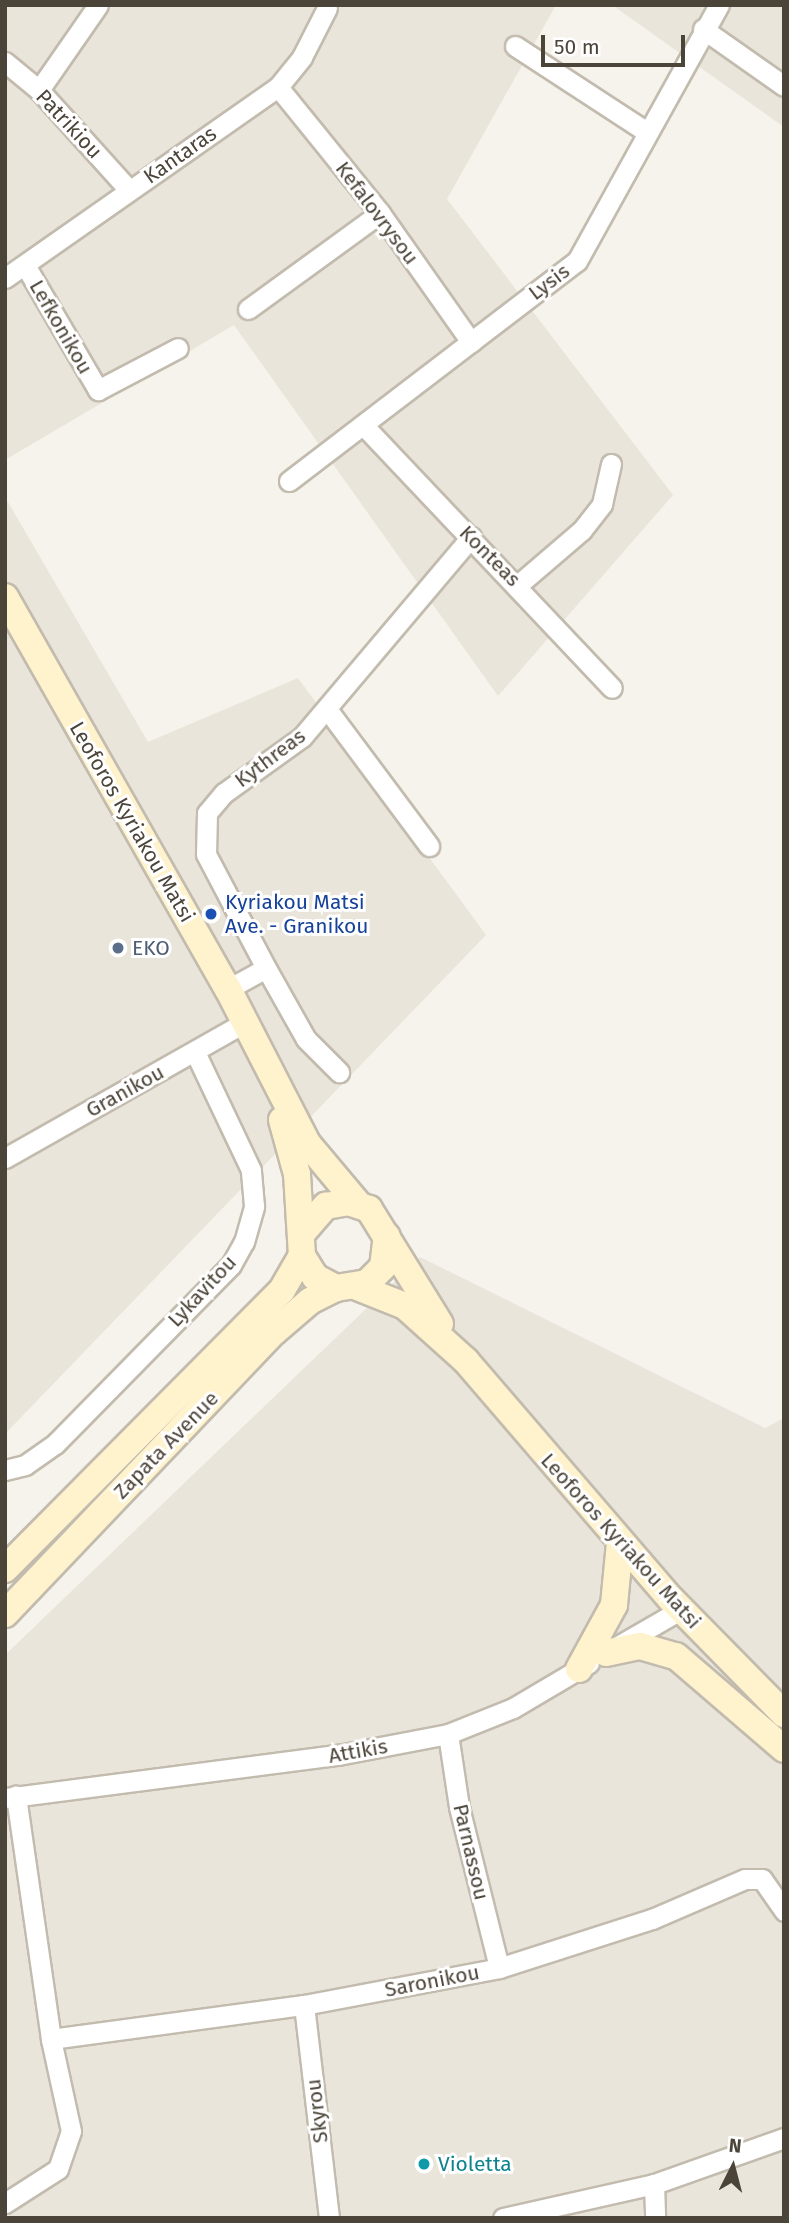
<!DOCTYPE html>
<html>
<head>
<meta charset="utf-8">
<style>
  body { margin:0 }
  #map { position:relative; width:789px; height:2223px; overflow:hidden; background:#f6f3ec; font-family:"Fira Sans",sans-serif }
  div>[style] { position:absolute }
  .residential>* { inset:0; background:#eae5da }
  .roads { filter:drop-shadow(2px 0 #c2bbae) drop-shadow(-2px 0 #c2bbae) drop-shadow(0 2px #c2bbae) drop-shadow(0 -2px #c2bbae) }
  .street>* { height:19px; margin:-9.5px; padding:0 9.5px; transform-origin:9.5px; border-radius:9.5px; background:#fff }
  .secondary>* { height:26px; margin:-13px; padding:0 13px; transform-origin:13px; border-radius:13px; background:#fff3cd }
  .dots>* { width:19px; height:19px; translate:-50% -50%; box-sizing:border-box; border:4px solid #fff; border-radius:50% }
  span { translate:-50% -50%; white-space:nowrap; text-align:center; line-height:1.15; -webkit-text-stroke:6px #fff; paint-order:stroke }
  .street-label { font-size:21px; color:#4b4439 }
  .transit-label { font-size:21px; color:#164399 }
  .left { translate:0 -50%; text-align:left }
  .service-label { font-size:21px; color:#4e5e75 }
  .culture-label { font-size:21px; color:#0d838f }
  .frame { position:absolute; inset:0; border:7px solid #4b4439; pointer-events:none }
  .north { position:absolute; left:698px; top:2132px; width:70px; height:70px; -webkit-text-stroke:5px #fff; paint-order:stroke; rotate:6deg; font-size:19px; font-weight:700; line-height:28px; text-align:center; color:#4b4439 }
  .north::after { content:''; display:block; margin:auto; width:24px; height:32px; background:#4b4439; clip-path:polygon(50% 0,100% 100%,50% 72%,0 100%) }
  .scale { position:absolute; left:541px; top:35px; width:144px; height:32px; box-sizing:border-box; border:4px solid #4b4439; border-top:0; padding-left:9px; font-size:21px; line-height:24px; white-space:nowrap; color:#4b4439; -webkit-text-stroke:5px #fff; paint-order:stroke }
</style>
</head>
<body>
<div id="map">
  <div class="residential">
    <i style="clip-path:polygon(5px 5px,556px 5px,447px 199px,673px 495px,498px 696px,234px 325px,5px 460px)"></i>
    <i style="clip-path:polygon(612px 5px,784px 5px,784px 127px)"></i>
    <i style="clip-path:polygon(5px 497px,148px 742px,298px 678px,486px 935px,5px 1434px)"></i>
    <i style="clip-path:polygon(420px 1257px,765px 1428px,784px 1418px,784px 2218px,5px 2218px,5px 1655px)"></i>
  </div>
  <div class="roads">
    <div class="street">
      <i style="left:703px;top:29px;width:99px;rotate:35.1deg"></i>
      <i style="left:515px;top:46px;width:158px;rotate:33.1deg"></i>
      <i style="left:5px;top:62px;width:44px;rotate:39.5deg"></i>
      <i style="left:39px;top:90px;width:135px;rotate:48deg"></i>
      <i style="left:278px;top:87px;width:162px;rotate:51deg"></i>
      <i style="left:380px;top:213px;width:158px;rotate:54.8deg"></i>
      <i style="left:39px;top:90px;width:103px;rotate:-55.2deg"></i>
      <i style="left:25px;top:265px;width:145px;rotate:59.7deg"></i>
      <i style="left:98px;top:390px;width:90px;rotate:-27.7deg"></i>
      <i style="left:5px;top:278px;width:333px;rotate:-35deg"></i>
      <i style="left:278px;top:87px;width:38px;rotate:-51deg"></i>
      <i style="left:302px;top:57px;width:55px;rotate:-63deg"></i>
      <i style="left:248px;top:309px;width:163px;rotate:-36deg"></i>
      <i style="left:365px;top:427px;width:359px;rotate:46.6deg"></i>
      <i style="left:289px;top:481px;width:362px;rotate:-37.4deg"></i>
      <i style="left:577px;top:261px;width:293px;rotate:-61deg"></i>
      <i style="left:519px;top:584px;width:83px;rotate:-40.6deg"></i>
      <i style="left:582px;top:530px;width:33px;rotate:-52deg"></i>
      <i style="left:602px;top:504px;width:41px;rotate:-77.3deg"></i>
      <i style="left:327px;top:709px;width:171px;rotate:53.3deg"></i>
      <i style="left:266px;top:968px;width:81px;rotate:60.6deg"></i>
      <i style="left:306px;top:1039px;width:47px;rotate:45deg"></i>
      <i style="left:228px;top:989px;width:43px;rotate:-28.9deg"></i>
      <i style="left:266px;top:968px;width:129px;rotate:-117.8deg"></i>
      <i style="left:206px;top:854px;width:41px;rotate:-88.6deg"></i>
      <i style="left:207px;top:813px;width:26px;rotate:-50deg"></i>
      <i style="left:224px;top:793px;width:96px;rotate:-35.7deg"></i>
      <i style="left:302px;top:737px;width:262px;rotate:-49.8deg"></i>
      <i style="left:5px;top:1158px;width:276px;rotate:-29.5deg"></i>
      <i style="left:5px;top:1470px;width:21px;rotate:-14deg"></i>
      <i style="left:25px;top:1465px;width:37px;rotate:-35deg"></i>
      <i style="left:55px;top:1444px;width:251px;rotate:-45.5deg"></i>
      <i style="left:231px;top:1265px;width:26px;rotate:-61deg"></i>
      <i style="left:244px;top:1242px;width:37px;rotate:-74deg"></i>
      <i style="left:254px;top:1206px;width:36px;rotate:-95deg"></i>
      <i style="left:251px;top:1170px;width:131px;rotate:-115.4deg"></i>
      <i style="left:618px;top:1646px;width:72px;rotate:-30.1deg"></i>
      <i style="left:448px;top:1734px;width:74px;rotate:81.4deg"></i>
      <i style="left:459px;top:1807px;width:166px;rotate:76deg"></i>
      <i style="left:5px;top:1798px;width:336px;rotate:-7.4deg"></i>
      <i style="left:338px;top:1755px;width:112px;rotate:-10.8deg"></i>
      <i style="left:448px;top:1734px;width:70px;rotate:-21.8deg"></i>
      <i style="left:513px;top:1708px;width:88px;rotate:-30.6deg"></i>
      <i style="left:304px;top:2005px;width:214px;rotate:83.3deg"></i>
      <i style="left:51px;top:2039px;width:255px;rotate:-7.7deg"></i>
      <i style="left:304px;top:2005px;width:198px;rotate:-10.7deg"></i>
      <i style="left:499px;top:1968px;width:161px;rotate:-17.8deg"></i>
      <i style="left:652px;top:1919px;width:101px;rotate:-23.3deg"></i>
      <i style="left:745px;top:1879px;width:17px"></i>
      <i style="left:762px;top:1879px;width:39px;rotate:55deg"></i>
      <i style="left:654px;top:2184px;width:34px;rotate:88deg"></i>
      <i style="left:5px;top:2203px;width:63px;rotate:-32.7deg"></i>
      <i style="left:58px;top:2169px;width:40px;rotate:-71.1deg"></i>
      <i style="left:71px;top:2131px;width:94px;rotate:-102.3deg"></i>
      <i style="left:51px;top:2039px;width:246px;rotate:-98.2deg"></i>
      <i style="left:503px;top:2218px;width:155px;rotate:-12.7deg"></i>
      <i style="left:654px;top:2184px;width:138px;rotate:-19.5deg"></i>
    </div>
    <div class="secondary">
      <i style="left:5px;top:597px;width:451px;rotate:60.4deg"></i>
      <i style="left:228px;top:989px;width:173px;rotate:62.8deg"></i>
      <i style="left:307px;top:1143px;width:81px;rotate:50deg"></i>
      <i style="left:282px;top:1120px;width:56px;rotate:74.5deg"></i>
      <i style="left:297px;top:1174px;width:82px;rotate:86.5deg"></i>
      <i style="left:302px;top:1256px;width:25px;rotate:58deg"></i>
      <i style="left:315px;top:1277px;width:24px;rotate:28deg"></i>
      <i style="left:336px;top:1288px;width:31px;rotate:-9deg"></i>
      <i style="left:367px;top:1283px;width:23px;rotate:-45deg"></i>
      <i style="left:383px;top:1267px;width:31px;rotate:-83deg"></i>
      <i style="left:303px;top:1232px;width:35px;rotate:-49deg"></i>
      <i style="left:326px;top:1206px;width:22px;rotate:-10deg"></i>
      <i style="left:348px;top:1202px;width:22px;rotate:18deg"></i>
      <i style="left:369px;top:1209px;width:135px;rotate:58.3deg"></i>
      <i style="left:357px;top:1287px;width:52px;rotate:21.6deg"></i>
      <i style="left:405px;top:1306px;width:82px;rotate:42deg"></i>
      <i style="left:466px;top:1361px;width:314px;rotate:49.3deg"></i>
      <i style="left:671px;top:1599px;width:161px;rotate:45.5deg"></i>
      <i style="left:5px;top:1569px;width:393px;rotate:-45.2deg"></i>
      <i style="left:282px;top:1290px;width:39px;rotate:-60deg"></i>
      <i style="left:5px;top:1614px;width:390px;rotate:-46.4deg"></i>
      <i style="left:274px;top:1332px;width:48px;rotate:-40.7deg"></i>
      <i style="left:310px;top:1301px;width:29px;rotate:-27deg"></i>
      <i style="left:606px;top:1653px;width:35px;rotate:-12deg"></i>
      <i style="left:640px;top:1646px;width:37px;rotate:16deg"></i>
      <i style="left:676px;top:1656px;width:143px;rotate:40.7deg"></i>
      <i style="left:579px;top:1669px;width:73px;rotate:-61.3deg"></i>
      <i style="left:614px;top:1605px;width:62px;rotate:-84.5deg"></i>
    </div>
  </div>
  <div class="dots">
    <i style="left:211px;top:914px;background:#1a4fb4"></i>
    <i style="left:118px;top:948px;background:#5c6f8a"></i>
    <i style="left:424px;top:2164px;background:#0f9aa8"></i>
  </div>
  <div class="street-label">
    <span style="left:69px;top:124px;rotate:47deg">Patrikiou</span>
    <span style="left:180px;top:155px;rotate:-35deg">Kantaras</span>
    <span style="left:377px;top:213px;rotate:53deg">Kefalovrysou</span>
    <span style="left:549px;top:282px;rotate:-37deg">Lysis</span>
    <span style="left:61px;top:327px;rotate:60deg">Lefkonikou</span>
    <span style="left:490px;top:556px;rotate:45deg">Konteas</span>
    <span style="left:270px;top:758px;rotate:-37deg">Kythreas</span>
    <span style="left:132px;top:822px;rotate:60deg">Leoforos Kyriakou Matsi</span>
    <span style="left:125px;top:1091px;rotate:-29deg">Granikou</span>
    <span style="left:202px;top:1291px;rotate:-47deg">Lykavitou</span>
    <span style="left:166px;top:1445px;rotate:-46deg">Zapata Avenue</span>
    <span style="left:621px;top:1541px;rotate:48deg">Leoforos Kyriakou Matsi</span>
    <span style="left:358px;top:1751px;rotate:-10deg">Attikis</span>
    <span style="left:471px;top:1852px;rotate:77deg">Parnassou</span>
    <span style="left:432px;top:1981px;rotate:-11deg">Saronikou</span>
    <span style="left:317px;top:2111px;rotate:-97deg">Skyrou</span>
  </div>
  <div class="transit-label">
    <span class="left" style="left:225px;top:914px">Kyriakou Matsi<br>Ave. - Granikou</span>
  </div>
  <div class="service-label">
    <span class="left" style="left:132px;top:948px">EKO</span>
  </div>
  <div class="culture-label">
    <span class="left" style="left:438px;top:2164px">Violetta</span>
  </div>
  <div class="frame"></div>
  <div class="north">N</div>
  <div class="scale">50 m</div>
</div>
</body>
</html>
